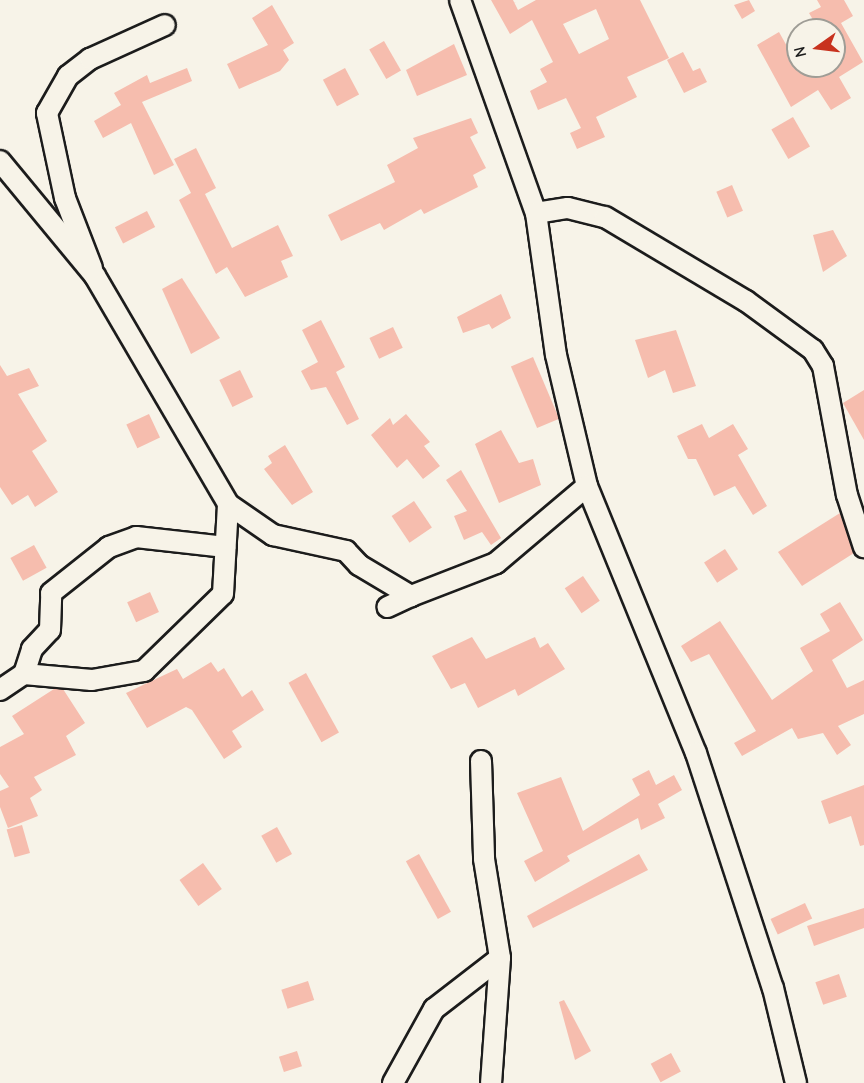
<!DOCTYPE html>
<html>
<head>
<meta charset="utf-8">
<style>
  body { margin:0 }
  #map { position:relative; width:864px; height:1083px; overflow:hidden; background:#f7f3e8; font-family:"Comic Neue",sans-serif }
  div>[style] { position:absolute }
  .building>* { inset:0; background:#f6bdae; transform-origin:0 0 }
  .roads { filter:drop-shadow(2px 0 #1c1c1c) drop-shadow(-2px 0 #1c1c1c) drop-shadow(0 2px #1c1c1c) drop-shadow(0 -2px #1c1c1c) }
  .street>* { height:20px; margin:-10px; padding:0 10px; transform-origin:10px; border-radius:10px; background:#f7f3e8 }
  span { translate:-50% -50%; white-space:nowrap; text-align:center; line-height:1.15; -webkit-text-stroke:6px #f7f3e8; paint-order:stroke }
  .north { position:absolute; left:786px; top:18px; width:60px; height:60px; box-sizing:border-box; background:#f7f3e8; border:2px solid #9f9d96; border-radius:50%; rotate:256deg; font-size:16px; font-weight:700; line-height:24px; text-align:center; color:#1c1c1c }
  .north::after { content:''; display:block; margin:auto; width:21px; height:27px; background:#c8321e; clip-path:polygon(50% 0,100% 100%,50% 72%,0 100%) }
</style>
</head>
<body>
<div id="map">
  <div class="building">
    <i style="clip-path:polygon(evenodd,491px 0,513px 0,518px 10px,536px 0,640px 0,669px 58px,627px 77px,637px 97px,596px 117px,605px 137px,577px 149px,570px 133px,581px 128px,566px 98px,538px 110px,530px 91px,547px 82px,540px 69px,553px 62px,532px 20px,510px 34px,491px 0,596px 9px,609px 39px,579px 54px,563px 24px,596px 9px)"></i>
    <i style="clip-path:polygon(749px 0,755px 11px,742px 19px,734px 5px)"></i>
    <i style="clip-path:polygon(817px 0,844px 0,853px 16px,841px 23px,863px 62px,839px 77px,851px 98px,831px 110px,818px 90px,791px 107px,757px 45px,779px 32px,798px 66px,834px 66px,834px 30px,819px 30px,809px 13px,821px 7px)"></i>
    <i style="clip-path:polygon(272px 5px,294px 43px,283px 50px,289px 60px,280px 71px,239px 89px,227px 64px,268px 45px,252px 18px)"></i>
    <i style="left:384px;top:41px;width:34px;height:17px;rotate:60deg"></i>
    <i style="clip-path:polygon(454px 44px,467px 75px,417px 96px,406px 70px)"></i>
    <i style="clip-path:polygon(683px 52px,693px 71px,700px 68px,707px 82px,684px 93px,667px 60px)"></i>
    <i style="clip-path:polygon(187px 68px,192px 81px,142px 102px,174px 165px,154px 175px,131px 123px,103px 138px,94px 121px,121px 105px,114px 93px,147px 75px,150px 83px)"></i>
    <i style="left:345px;top:68px;width:30px;height:25px;rotate:62deg"></i>
    <i style="left:793px;top:117px;width:34px;height:25px;rotate:60deg"></i>
    <i style="clip-path:polygon(471px 118px,478px 133px,470px 137px,486px 168px,473px 175px,478px 187px,424px 214px,421px 209px,384px 230px,380px 223px,341px 241px,328px 215px,395px 182px,387px 165px,418px 148px,413px 138px)"></i>
    <i style="clip-path:polygon(196px 148px,216px 188px,205px 194px,232px 248px,278px 225px,293px 256px,281px 261px,288px 277px,245px 297px,227px 267px,216px 274px,179px 200px,191px 193px,174px 159px)"></i>
    <i style="left:732px;top:185px;width:28px;height:17px;rotate:67deg"></i>
    <i style="left:147px;top:211px;width:18px;height:36px;rotate:63deg"></i>
    <i style="clip-path:polygon(833px 230px,847px 256px,823px 272px,813px 235px)"></i>
    <i style="clip-path:polygon(182px 278px,220px 338px,191px 354px,162px 289px)"></i>
    <i style="clip-path:polygon(501px 294px,511px 318px,492px 329px,489px 324px,463px 333px,457px 317px)"></i>
    <i style="clip-path:polygon(321px 320px,345px 367px,336px 372px,359px 419px,347px 425px,326px 387px,311px 390px,301px 371px,318px 362px,302px 330px)"></i>
    <i style="left:393px;top:327px;width:23px;height:26px;rotate:65deg"></i>
    <i style="clip-path:polygon(676px 330px,696px 386px,673px 393px,665px 370px,648px 378px,635px 340px)"></i>
    <i style="left:533px;top:357px;width:67px;height:24px;rotate:67deg"></i>
    <i style="clip-path:polygon(0 365px,7px 376px,29px 368px,39px 386px,18px 394px,47px 441px,32px 451px,58px 492px,35px 507px,28px 495px,12px 505px,0 487px)"></i>
    <i style="left:240px;top:370px;width:30px;height:23px;rotate:64deg"></i>
    <i style="clip-path:polygon(864px 390px,864px 440px,843px 403px)"></i>
    <i style="left:149px;top:414px;width:26px;height:25px;rotate:65deg"></i>
    <i style="clip-path:polygon(406px 414px,430px 442px,424px 446px,440px 466px,423px 479px,407px 459px,397px 468px,371px 435px,390px 418px,393px 425px)"></i>
    <i style="clip-path:polygon(702px 424px,709px 438px,733px 424px,748px 449px,738px 455px,767px 506px,753px 515px,735px 486px,714px 496px,696px 459px,688px 459px,677px 436px)"></i>
    <i style="clip-path:polygon(501px 430px,519px 463px,533px 459px,541px 485px,499px 503px,475px 444px)"></i>
    <i style="clip-path:polygon(285px 445px,313px 492px,292px 505px,264px 469px,272px 463px,268px 456px)"></i>
    <i style="clip-path:polygon(461px 470px,501px 538px,491px 545px,482px 532px,464px 540px,454px 516px,467px 511px,446px 480px)"></i>
    <i style="left:414px;top:501px;width:32px;height:27px;rotate:56deg"></i>
    <i style="clip-path:polygon(840px 513px,854px 553px,802px 586px,778px 552px)"></i>
    <i style="left:34px;top:545px;width:26px;height:27px;rotate:61deg"></i>
    <i style="left:725px;top:549px;width:24px;height:25px;rotate:57deg"></i>
    <i style="left:583px;top:576px;width:30px;height:22px;rotate:56deg"></i>
    <i style="left:150px;top:592px;width:22px;height:25px;rotate:66deg"></i>
    <i style="clip-path:polygon(840px 602px,863px 640px,832px 660px,847px 688px,864px 680px,864px 714px,838px 726px,851px 745px,837px 755px,823px 733px,798px 739px,792px 728px,742px 756px,734px 743px,756px 731px,709px 654px,691px 662px,681px 646px,720px 621px,772px 700px,813px 671px,800px 648px,830px 631px,820px 614px)"></i>
    <i style="clip-path:polygon(472px 637px,486px 659px,535px 637px,540px 648px,548px 643px,565px 669px,518px 696px,515px 689px,478px 708px,465px 683px,451px 689px,432px 656px)"></i>
    <i style="clip-path:polygon(211px 662px,218px 672px,224px 668px,242px 697px,252px 690px,264px 710px,232px 731px,242px 747px,224px 759px,192px 710px,186px 707px,147px 728px,126px 693px,177px 669px,183px 679px)"></i>
    <i style="left:306px;top:673px;width:68px;height:20px;rotate:61deg"></i>
    <i style="clip-path:polygon(54px 689px,63px 689px,85px 723px,66px 736px,76px 755px,34px 777px,42px 790px,30px 798px,38px 816px,8px 828px,0 807px,0 791px,9px 787px,0 774px,0 747px,24px 734px,12px 716px)"></i>
    <i style="clip-path:polygon(649px 770px,656px 785px,674px 775px,682px 790px,658px 804px,665px 818px,641px 830px,638px 818px,567px 856px,570px 861px,535px 882px,524px 861px,543px 851px,517px 793px,561px 777px,583px 831px,640px 795px,632px 779px)"></i>
    <i style="clip-path:polygon(864px 785px,864px 845px,860px 846px,851px 816px,829px 824px,821px 801px)"></i>
    <i style="left:22px;top:825px;width:29px;height:16px;rotate:74deg"></i>
    <i style="left:277px;top:827px;width:31px;height:18px;rotate:61deg"></i>
    <i style="left:419px;top:854px;width:66px;height:15px;rotate:61deg"></i>
    <i style="clip-path:polygon(639px 854px,648px 870px,533px 928px,527px 916px)"></i>
    <i style="left:203px;top:863px;width:32px;height:29px;rotate:54deg"></i>
    <i style="left:805px;top:903px;width:17px;height:38px;rotate:65deg"></i>
    <i style="clip-path:polygon(864px 908px,864px 928px,814px 946px,807px 926px)"></i>
    <i style="left:839px;top:974px;width:24px;height:25px;rotate:71deg"></i>
    <i style="left:308px;top:981px;width:20px;height:28px;rotate:72deg"></i>
    <i style="clip-path:polygon(564px 1000px,591px 1051px,575px 1060px,559px 1002px)"></i>
    <i style="left:297px;top:1051px;width:16px;height:19px;rotate:72deg"></i>
    <i style="left:671px;top:1053px;width:21px;height:23px;rotate:62deg"></i>
  </div>
  <div class="roads">
    <div class="street">
      <i style="left:460px;top:0;width:226px;rotate:70.4deg"></i>
      <i style="left:536px;top:213px;width:143px;rotate:82deg"></i>
      <i style="left:556px;top:355px;width:135px;rotate:76.7deg"></i>
      <i style="left:587px;top:486px;width:288px;rotate:67.8deg"></i>
      <i style="left:696px;top:753px;width:247px;rotate:71.9deg"></i>
      <i style="left:773px;top:988px;width:98px;rotate:76.4deg"></i>
      <i style="left:0;top:161px;width:149px;rotate:50.4deg"></i>
      <i style="left:95px;top:276px;width:264px;rotate:59.7deg"></i>
      <i style="left:228px;top:504px;width:55px;rotate:34.6deg"></i>
      <i style="left:273px;top:535px;width:75px;rotate:12.4deg"></i>
      <i style="left:346px;top:551px;width:19px;rotate:47deg"></i>
      <i style="left:359px;top:565px;width:61px;rotate:30.8deg"></i>
      <i style="left:411px;top:596px;width:26px;rotate:155deg"></i>
      <i style="left:536px;top:213px;width:32px;rotate:-9deg"></i>
      <i style="left:568px;top:208px;width:38px;rotate:14deg"></i>
      <i style="left:605px;top:217px;width:164px;rotate:30.8deg"></i>
      <i style="left:746px;top:301px;width:83px;rotate:36.2deg"></i>
      <i style="left:813px;top:350px;width:19px;rotate:58deg"></i>
      <i style="left:823px;top:366px;width:131px;rotate:79.5deg"></i>
      <i style="left:847px;top:495px;width:55px;rotate:71.9deg"></i>
      <i style="left:92px;top:268px;width:75px;rotate:-111.1deg"></i>
      <i style="left:65px;top:198px;width:87px;rotate:-102deg"></i>
      <i style="left:47px;top:113px;width:43px;rotate:-60.4deg"></i>
      <i style="left:68px;top:76px;width:28px;rotate:-38deg"></i>
      <i style="left:90px;top:59px;width:82px;rotate:-24.4deg"></i>
      <i style="left:411px;top:596px;width:91px;rotate:-21.2deg"></i>
      <i style="left:496px;top:563px;width:119px;rotate:-40.2deg"></i>
      <i style="left:24px;top:674px;width:26px;rotate:-72deg"></i>
      <i style="left:32px;top:649px;width:26px;rotate:-47deg"></i>
      <i style="left:50px;top:630px;width:37px;rotate:-88deg"></i>
      <i style="left:51px;top:593px;width:74px;rotate:-38.4deg"></i>
      <i style="left:109px;top:547px;width:29px;rotate:-20deg"></i>
      <i style="left:136px;top:537px;width:90px;rotate:6.4deg"></i>
      <i style="left:0;top:690px;width:29px;rotate:-34deg"></i>
      <i style="left:24px;top:674px;width:68px;rotate:5deg"></i>
      <i style="left:92px;top:680px;width:53px;rotate:-9.8deg"></i>
      <i style="left:144px;top:671px;width:110px;rotate:-44.3deg"></i>
      <i style="left:223px;top:594px;width:90px;rotate:-86.8deg"></i>
      <i style="left:481px;top:761px;width:98px;rotate:88.2deg"></i>
      <i style="left:484px;top:859px;width:100px;rotate:80.8deg"></i>
      <i style="left:500px;top:958px;width:125px;rotate:94.1deg"></i>
      <i style="left:393px;top:1083px;width:85px;rotate:-61deg"></i>
      <i style="left:434px;top:1009px;width:83px;rotate:-37.7deg"></i>
    </div>
  </div>
  <div class="north">N</div>
</div>
</body>
</html>
